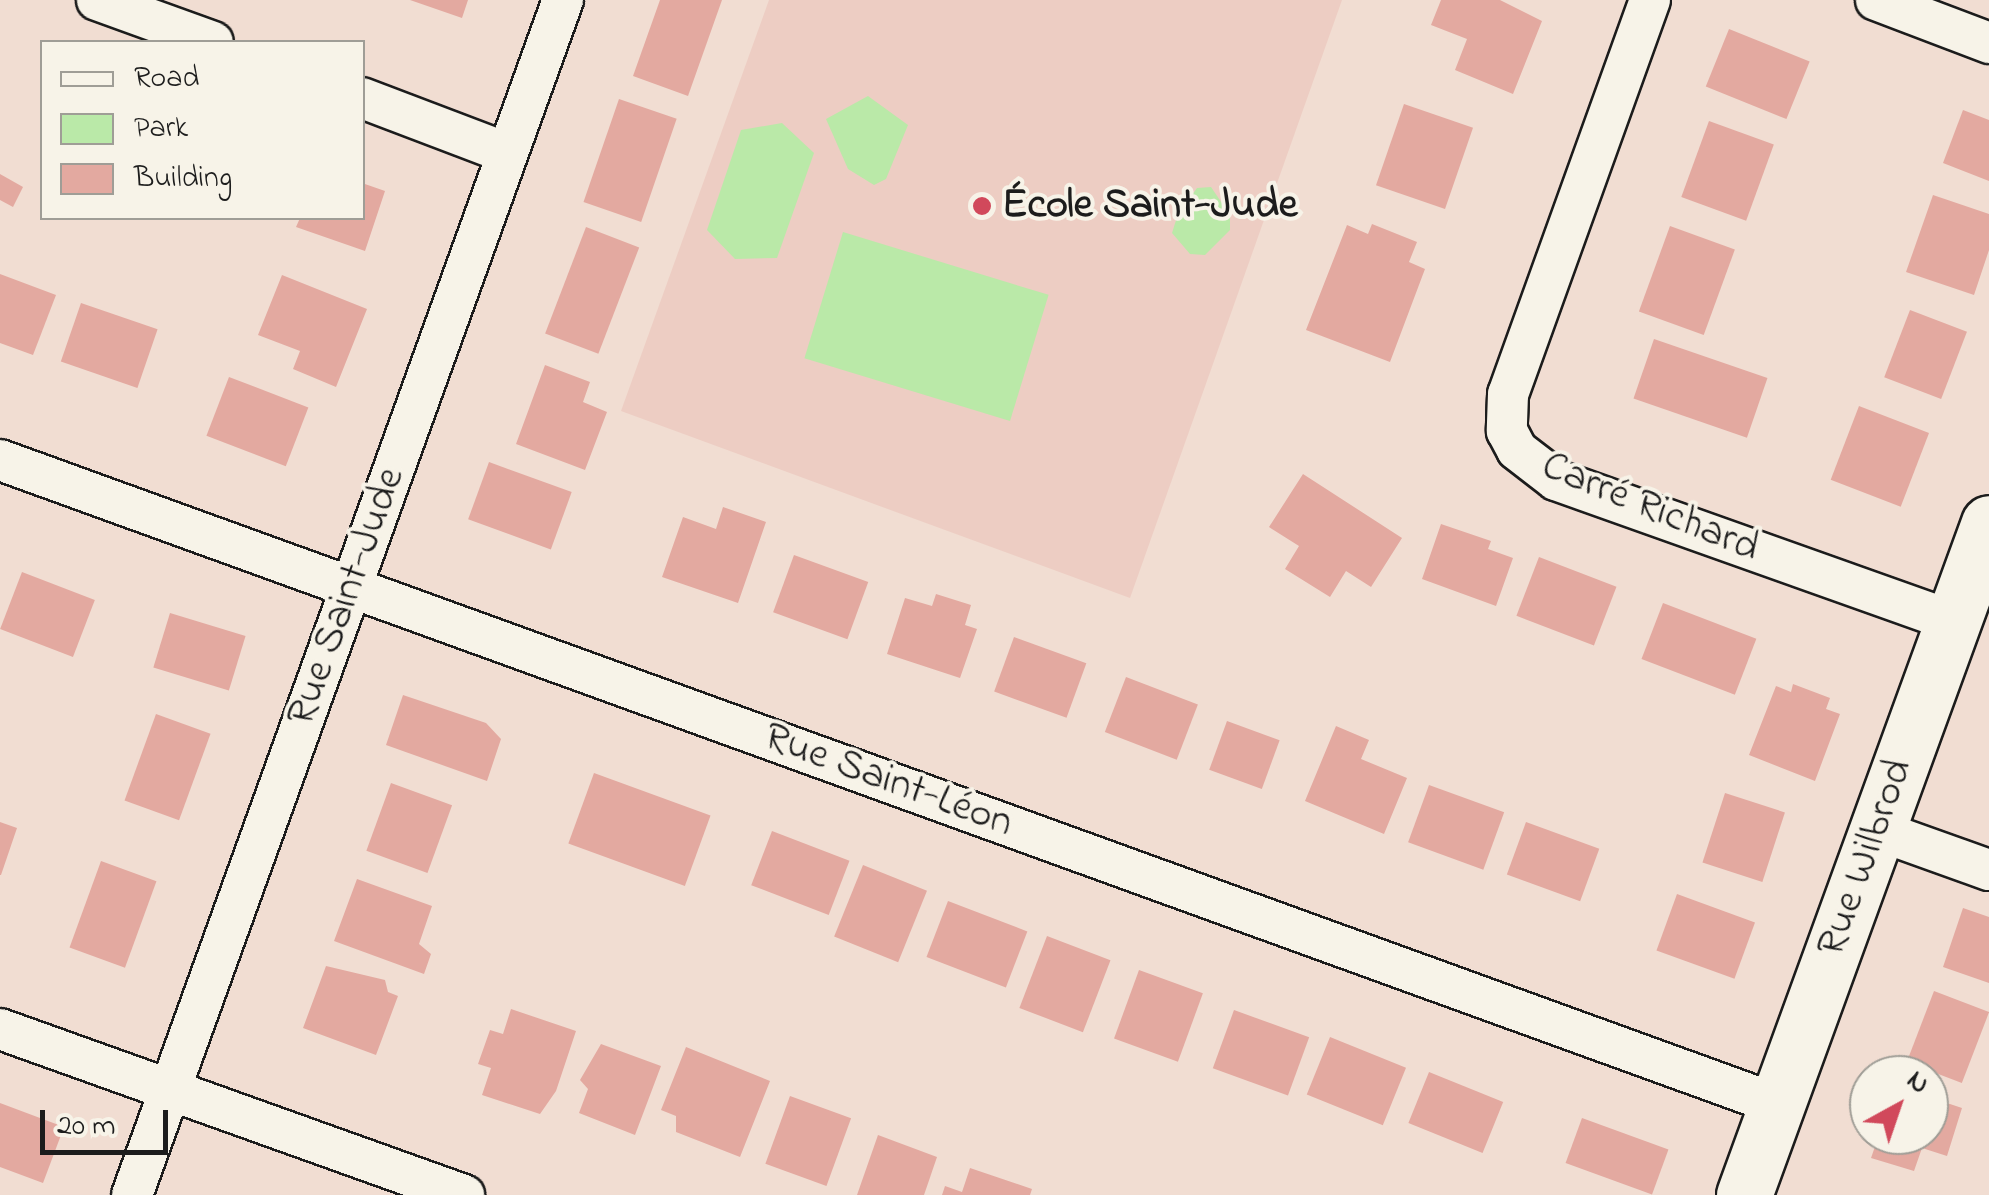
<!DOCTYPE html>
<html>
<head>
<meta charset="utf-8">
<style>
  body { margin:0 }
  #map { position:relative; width:1989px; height:1195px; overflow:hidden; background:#f1ddd2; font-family:"Indie Flower",sans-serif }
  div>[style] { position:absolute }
  .built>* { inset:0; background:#edcdc3 }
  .green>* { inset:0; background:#bae9a8; transform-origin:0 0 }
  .building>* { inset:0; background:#e3a9a0; transform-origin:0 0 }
  .roads { filter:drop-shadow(2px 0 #1c1c1c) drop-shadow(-2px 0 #1c1c1c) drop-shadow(0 2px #1c1c1c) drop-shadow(0 -2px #1c1c1c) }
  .street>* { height:40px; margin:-20px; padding:0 20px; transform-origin:20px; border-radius:20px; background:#f7f3e8 }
  .secondary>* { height:55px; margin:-27.5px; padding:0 27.5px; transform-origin:27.5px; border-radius:27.5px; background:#f7f3e8 }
  .dots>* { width:28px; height:28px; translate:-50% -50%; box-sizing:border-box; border:5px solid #f7f3e8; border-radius:50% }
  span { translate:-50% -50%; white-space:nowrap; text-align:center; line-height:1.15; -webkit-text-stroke:8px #f7f3e8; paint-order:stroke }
  .poi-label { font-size:42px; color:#1c1c1c; font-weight:700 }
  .left { translate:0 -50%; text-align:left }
  .street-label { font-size:42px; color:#1c1c1c }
  .legend { position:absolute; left:40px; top:40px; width:325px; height:180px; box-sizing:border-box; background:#f7f3e8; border:2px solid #9f9d96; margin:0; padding:12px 18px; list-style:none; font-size:30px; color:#1c1c1c }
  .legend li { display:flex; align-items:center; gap:20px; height:50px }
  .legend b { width:50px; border:2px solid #9f9d96 }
  .north { position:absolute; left:1849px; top:1055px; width:100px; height:100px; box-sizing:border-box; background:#f7f3e8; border:2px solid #9f9d96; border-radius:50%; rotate:40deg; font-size:28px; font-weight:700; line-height:40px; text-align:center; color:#1c1c1c }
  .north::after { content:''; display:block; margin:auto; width:35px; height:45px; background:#d1495b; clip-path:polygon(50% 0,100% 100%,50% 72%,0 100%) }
  .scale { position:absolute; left:40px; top:1110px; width:128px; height:45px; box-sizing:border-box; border:5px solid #1c1c1c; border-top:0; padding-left:12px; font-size:30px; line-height:35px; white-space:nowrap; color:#1c1c1c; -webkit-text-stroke:8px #f7f3e8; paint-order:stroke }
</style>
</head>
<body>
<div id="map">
  <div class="built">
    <i style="clip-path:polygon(769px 0,1342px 0,1130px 598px,621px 411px)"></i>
  </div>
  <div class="green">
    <i style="clip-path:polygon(868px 96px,908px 125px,886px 179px,874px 185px,848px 169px,826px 119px)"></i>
    <i style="clip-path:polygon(782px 123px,814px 153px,777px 258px,735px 259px,707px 230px,741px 130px)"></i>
    <i style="clip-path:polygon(1211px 187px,1230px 215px,1230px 230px,1205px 255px,1190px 254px,1172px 233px,1178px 214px,1197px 188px)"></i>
    <i style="left:843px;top:232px;width:215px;height:132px;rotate:17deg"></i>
  </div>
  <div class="building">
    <i style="clip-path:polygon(410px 0,468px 0,462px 18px)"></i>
    <i style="clip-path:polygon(660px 0,722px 0,688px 96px,633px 76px)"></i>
    <i style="clip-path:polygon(1441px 0,1500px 0,1542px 21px,1513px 94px,1455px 70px,1467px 39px,1431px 25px)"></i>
    <i style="left:1729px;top:29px;width:87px;height:62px;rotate:22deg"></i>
    <i style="left:619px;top:99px;width:61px;height:109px;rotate:19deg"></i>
    <i style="left:1404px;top:104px;width:73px;height:86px;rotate:19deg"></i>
    <i style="clip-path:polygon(1963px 110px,1989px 120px,1989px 181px,1943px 163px)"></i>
    <i style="left:1709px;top:121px;width:69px;height:81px;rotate:20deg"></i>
    <i style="clip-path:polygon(0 174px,23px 187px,13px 207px,0 200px)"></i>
    <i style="clip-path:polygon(362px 183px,385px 191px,365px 251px,296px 227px,300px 218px,362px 218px)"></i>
    <i style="clip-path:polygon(1933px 195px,1989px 214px,1989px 250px,1974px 295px,1906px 272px)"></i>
    <i style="clip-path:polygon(1372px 224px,1417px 242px,1409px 262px,1425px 269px,1390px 362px,1306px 330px,1347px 225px,1368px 234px)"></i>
    <i style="left:1670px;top:226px;width:69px;height:91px;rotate:20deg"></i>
    <i style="left:586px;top:227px;width:57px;height:114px;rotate:21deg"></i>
    <i style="clip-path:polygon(0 274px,56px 295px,33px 355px,0 343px)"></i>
    <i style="clip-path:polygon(282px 275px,367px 309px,336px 387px,293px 369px,300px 351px,258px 335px)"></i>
    <i style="left:81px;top:303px;width:81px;height:62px;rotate:19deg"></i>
    <i style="left:1910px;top:310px;width:61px;height:72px;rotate:21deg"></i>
    <i style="left:1654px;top:339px;width:120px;height:63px;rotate:19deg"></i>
    <i style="clip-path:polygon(545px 365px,590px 382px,583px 402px,607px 412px,585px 470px,516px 444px)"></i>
    <i style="left:229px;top:377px;width:85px;height:63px;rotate:21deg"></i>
    <i style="left:1859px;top:406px;width:75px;height:79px;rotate:21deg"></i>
    <i style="left:489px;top:462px;width:88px;height:61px;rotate:20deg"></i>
    <i style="clip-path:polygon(1303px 474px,1402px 538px,1371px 587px,1346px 571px,1330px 597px,1285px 569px,1299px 546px,1269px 527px)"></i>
    <i style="clip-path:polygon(723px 507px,766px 522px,738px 603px,662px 577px,683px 517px,716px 529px)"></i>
    <i style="clip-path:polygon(1441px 524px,1491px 541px,1488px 549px,1513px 558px,1496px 606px,1422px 579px)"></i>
    <i style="left:794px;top:555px;width:79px;height:61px;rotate:20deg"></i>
    <i style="left:1539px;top:557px;width:83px;height:63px;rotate:21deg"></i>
    <i style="left:22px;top:572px;width:78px;height:61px;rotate:21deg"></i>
    <i style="clip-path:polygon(936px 594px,971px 605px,965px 625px,977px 629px,960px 678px,887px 654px,905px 598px,932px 606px)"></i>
    <i style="left:1663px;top:603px;width:100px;height:60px;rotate:21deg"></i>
    <i style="left:170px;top:613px;width:79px;height:57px;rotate:17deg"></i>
    <i style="left:1014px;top:637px;width:77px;height:58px;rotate:20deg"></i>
    <i style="left:1126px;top:677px;width:77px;height:59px;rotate:21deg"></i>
    <i style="clip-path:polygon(1793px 684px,1830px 698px,1826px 709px,1840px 714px,1815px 781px,1749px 755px,1776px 686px,1791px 692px)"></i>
    <i style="clip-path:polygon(403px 695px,486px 723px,501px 739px,487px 781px,386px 745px)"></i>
    <i style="left:156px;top:714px;width:58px;height:92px;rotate:20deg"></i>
    <i style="left:1227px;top:721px;width:56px;height:52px;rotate:20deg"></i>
    <i style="clip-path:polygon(1336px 726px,1369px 740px,1361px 759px,1407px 778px,1384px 834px,1305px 801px)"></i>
    <i style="left:594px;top:773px;width:124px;height:75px;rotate:20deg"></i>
    <i style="left:391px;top:783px;width:65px;height:72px;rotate:20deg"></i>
    <i style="left:1429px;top:785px;width:80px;height:61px;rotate:20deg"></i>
    <i style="left:1725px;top:793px;width:63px;height:73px;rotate:18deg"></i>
    <i style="clip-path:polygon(0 822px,17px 828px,1px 875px,0 875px)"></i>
    <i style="left:1526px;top:822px;width:78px;height:56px;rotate:20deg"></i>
    <i style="left:772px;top:831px;width:83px;height:58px;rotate:21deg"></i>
    <i style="left:101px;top:861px;width:59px;height:92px;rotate:20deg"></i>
    <i style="left:863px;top:865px;width:69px;height:77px;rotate:22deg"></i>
    <i style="clip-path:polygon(357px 879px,432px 906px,419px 944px,431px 954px,424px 974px,334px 941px)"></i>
    <i style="left:1677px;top:894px;width:83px;height:60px;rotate:20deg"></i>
    <i style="left:948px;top:901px;width:85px;height:60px;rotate:21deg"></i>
    <i style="clip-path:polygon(1963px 908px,1989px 917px,1989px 983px,1943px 967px)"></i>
    <i style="left:1047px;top:936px;width:68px;height:77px;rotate:21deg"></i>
    <i style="clip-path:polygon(326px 966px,385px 980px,388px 992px,398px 996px,376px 1055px,303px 1028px)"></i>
    <i style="left:1139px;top:970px;width:68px;height:73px;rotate:20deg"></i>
    <i style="left:1934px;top:991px;width:59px;height:76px;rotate:21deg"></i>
    <i style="clip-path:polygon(511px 1009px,576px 1031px,556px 1091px,540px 1114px,482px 1095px,491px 1068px,478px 1064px,490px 1030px,503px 1034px)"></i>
    <i style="left:1234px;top:1010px;width:80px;height:62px;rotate:20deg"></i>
    <i style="left:1330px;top:1037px;width:82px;height:62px;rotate:22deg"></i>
    <i style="clip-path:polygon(601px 1044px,661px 1066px,635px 1135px,579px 1113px,588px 1089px,580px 1080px)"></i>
    <i style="clip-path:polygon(686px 1047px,770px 1081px,740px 1157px,676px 1132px,676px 1116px,661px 1110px)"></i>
    <i style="left:1429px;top:1072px;width:80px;height:55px;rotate:22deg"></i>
    <i style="left:790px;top:1096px;width:65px;height:72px;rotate:20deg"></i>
    <i style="clip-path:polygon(1929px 1097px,1962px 1108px,1947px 1156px,1922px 1148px,1914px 1171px,1871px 1158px,1879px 1135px,1929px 1135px)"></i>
    <i style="clip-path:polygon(0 1103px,64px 1127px,43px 1183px,0 1167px)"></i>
    <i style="left:1582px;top:1118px;width:92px;height:48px;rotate:20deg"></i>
    <i style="clip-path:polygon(878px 1135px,937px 1157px,924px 1195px,857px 1195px)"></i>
    <i style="clip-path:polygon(970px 1168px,1032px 1189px,1030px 1195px,942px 1195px,945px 1186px,962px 1192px)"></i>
  </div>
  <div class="roads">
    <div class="street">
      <i style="left:97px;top:0;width:123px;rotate:19.9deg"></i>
      <i style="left:1650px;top:0;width:419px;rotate:109.8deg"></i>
      <i style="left:1508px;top:394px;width:37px;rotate:92deg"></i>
      <i style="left:1507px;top:431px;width:21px;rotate:62deg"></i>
      <i style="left:1517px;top:450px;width:49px;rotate:37.6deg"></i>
      <i style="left:1556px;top:480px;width:421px;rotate:19.6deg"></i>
      <i style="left:1876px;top:0;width:121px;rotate:20.8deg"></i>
      <i style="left:362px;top:98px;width:155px;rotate:20.8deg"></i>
      <i style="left:0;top:460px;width:1889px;rotate:19.93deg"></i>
      <i style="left:1877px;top:830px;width:119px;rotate:19.7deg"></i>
      <i style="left:0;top:1029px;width:493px;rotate:19.7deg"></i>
      <i style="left:132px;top:1195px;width:1270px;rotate:-70.17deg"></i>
    </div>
    <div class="secondary">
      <i style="left:1744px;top:1195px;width:715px;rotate:-69.97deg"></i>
    </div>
  </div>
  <div class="dots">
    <i style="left:982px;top:206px;background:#d1495b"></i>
  </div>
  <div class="poi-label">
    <span class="left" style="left:1002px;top:206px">École Saint-Jude</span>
  </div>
  <div class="street-label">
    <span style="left:1650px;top:508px;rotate:22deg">Carré Richard</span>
    <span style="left:347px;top:597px;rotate:-70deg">Rue Saint-Jude</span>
    <span style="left:888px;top:781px;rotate:20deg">Rue Saint-Léon</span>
    <span style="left:1866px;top:858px;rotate:-70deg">Rue Wilbrod</span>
  </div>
  <ul class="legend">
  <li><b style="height:12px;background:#f7f3e8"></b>Road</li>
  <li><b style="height:28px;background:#bae9a8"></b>Park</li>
  <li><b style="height:28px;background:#e3a9a0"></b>Building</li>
  </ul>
  <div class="north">N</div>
  <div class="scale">20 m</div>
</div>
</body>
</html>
